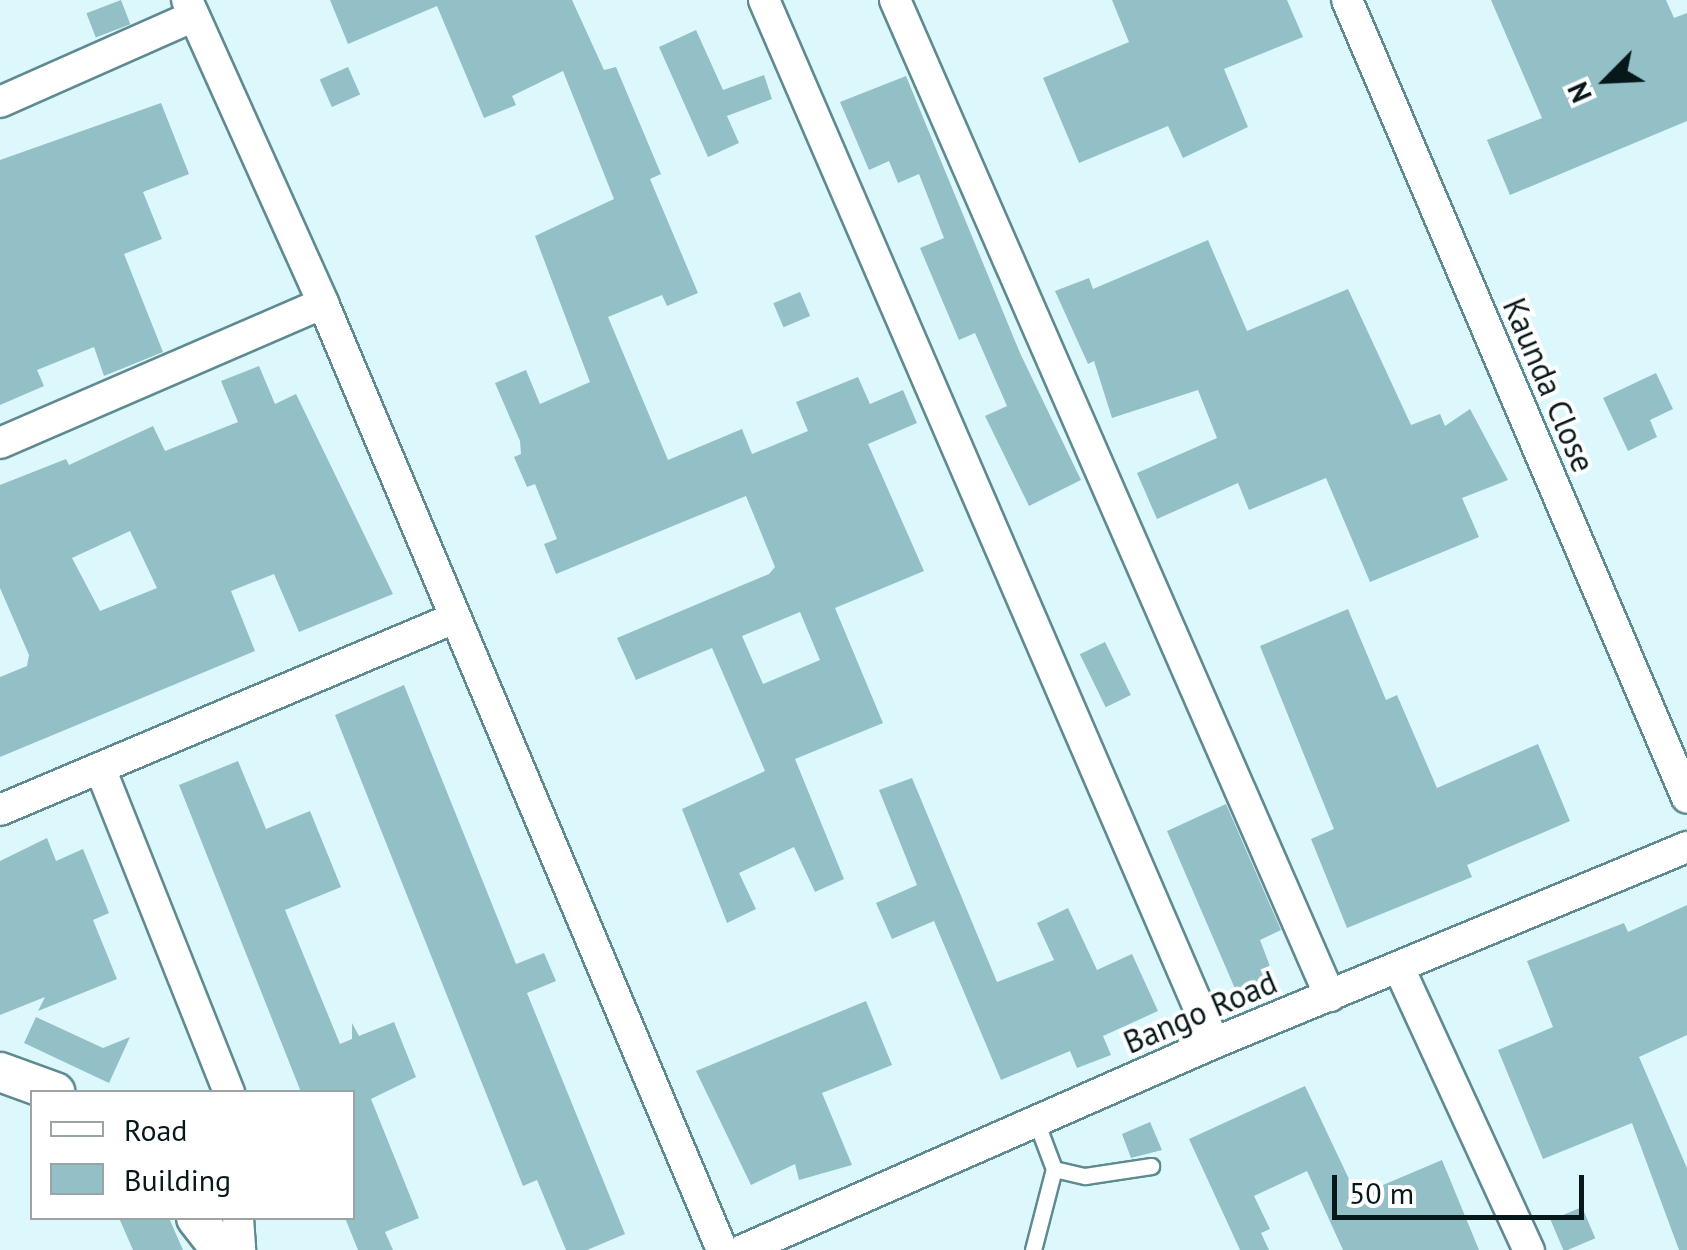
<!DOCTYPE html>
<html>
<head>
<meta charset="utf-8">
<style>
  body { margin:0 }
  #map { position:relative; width:1687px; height:1250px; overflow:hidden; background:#dcf8fc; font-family:"PT Sans",sans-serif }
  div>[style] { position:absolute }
  .building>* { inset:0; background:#93c0c7; transform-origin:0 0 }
  .roads { filter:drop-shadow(2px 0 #5e8a90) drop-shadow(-2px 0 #5e8a90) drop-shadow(0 2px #5e8a90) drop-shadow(0 -2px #5e8a90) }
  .service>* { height:15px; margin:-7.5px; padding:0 7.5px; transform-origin:7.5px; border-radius:7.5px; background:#fff }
  .minor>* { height:30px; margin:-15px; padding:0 15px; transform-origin:15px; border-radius:15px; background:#fff }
  .tertiary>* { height:38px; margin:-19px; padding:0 19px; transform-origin:19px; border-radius:19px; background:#fff }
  span { translate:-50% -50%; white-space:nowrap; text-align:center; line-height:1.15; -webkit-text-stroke:8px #fff; paint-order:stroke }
  .street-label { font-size:32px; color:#07181b }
  .legend { position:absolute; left:30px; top:1090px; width:325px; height:130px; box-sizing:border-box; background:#fff; border:2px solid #9ca3a4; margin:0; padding:12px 18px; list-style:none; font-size:30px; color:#07181b }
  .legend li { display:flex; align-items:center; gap:20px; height:50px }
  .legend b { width:50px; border:2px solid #9ca3a4 }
  .north { position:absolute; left:1557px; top:30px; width:100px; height:100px; -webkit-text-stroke:8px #fff; paint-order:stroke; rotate:246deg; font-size:28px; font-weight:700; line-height:40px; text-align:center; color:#07181b }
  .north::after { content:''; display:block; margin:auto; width:35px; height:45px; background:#07181b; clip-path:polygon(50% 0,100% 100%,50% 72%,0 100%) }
  .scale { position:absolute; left:1332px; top:1175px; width:252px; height:45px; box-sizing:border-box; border:5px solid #07181b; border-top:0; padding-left:12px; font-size:30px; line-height:35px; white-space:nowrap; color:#07181b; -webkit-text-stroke:8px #fff; paint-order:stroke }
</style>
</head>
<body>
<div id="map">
  <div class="building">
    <i style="left:121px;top:0;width:26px;height:37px;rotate:69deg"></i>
    <i style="clip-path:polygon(evenodd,330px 0,572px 0,604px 70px,616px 67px,661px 174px,650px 179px,698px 293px,667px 306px,662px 295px,608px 317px,668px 460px,742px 429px,752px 454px,808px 431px,796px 402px,858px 377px,870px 404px,903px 390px,917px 423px,868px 444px,924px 571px,835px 608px,883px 723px,795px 759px,844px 879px,815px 892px,794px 847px,739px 873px,756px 909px,727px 923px,682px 809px,765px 771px,712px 648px,636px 680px,617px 638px,769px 574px,775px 567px,746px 496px,556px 574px,544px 544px,557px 539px,535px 484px,527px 487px,514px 457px,521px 454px,520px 441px,495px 383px,526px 370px,540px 404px,590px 382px,535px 236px,614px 199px,563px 71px,512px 96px,516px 105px,484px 118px,437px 6px,348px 44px,330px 0,800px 612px,820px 660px,763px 684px,742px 636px,800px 612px)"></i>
    <i style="clip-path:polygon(1112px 0,1287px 0,1303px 37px,1224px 69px,1248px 127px,1183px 158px,1168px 126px,1079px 163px,1043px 78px,1129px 42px)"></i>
    <i style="clip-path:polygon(1491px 0,1666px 0,1674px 18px,1687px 13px,1687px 121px,1510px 195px,1487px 140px,1542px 118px)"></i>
    <i style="clip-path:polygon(696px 30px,723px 90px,764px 75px,772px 99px,727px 116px,739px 143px,708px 157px,659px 47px)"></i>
    <i style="left:348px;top:67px;width:30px;height:31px;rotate:66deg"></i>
    <i style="clip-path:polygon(906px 76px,1020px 353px,1081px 480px,1029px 506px,985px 416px,1007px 406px,975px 333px,959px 340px,920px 248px,944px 238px,919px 174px,898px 183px,889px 161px,869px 170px,840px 102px)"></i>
    <i style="clip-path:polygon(161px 103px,189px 174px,143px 192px,162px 239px,124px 254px,163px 352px,104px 376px,94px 347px,37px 370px,44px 386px,0 405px,0 160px)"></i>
    <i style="clip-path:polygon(1208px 240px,1247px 331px,1348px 289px,1411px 425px,1440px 414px,1445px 426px,1470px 409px,1508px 480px,1462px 498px,1479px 537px,1370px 582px,1326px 478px,1249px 510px,1238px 483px,1157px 519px,1137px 473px,1217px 438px,1198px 390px,1112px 418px,1094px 361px,1088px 364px,1055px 291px,1089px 278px,1093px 289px)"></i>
    <i style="left:800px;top:292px;width:26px;height:29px;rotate:67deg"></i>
    <i style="clip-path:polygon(evenodd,259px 366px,275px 404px,296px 394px,393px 594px,299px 632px,274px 574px,231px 591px,255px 651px,0 757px,0 677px,27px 666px,29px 655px,0 588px,0 485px,66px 459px,69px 465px,153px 426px,165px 451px,238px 422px,221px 381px,259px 366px,130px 531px,157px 588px,100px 611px,72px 558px,130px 531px)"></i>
    <i style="clip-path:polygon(1656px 373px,1673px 409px,1650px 420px,1657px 437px,1628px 451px,1603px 398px)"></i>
    <i style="clip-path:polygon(1348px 609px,1386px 700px,1397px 695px,1437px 788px,1538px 744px,1570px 821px,1467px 865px,1472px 877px,1347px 928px,1311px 839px,1334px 829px,1260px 646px)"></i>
    <i style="left:1105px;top:642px;width:59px;height:28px;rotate:64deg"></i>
    <i style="clip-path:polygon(404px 685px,516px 964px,544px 953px,556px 981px,527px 993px,625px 1234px,587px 1250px,566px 1250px,537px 1180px,523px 1186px,335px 715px)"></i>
    <i style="clip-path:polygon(238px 761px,266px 829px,310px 811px,341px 887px,285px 910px,340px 1044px,352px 1039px,352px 1023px,359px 1036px,394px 1022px,416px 1077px,371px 1099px,419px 1218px,385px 1232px,393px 1250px,358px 1250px,345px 1218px,352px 1218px,352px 1092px,301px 1092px,179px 785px)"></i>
    <i style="clip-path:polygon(912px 778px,997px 982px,1054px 960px,1037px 923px,1068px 908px,1097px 970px,1132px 954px,1158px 1011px,1103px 1036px,1111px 1055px,1077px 1068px,1070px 1051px,1001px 1080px,934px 921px,892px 939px,876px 903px,917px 885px,879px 790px)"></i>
    <i style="clip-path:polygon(1226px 804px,1281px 930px,1260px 940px,1274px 977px,1236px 991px,1167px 831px)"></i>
    <i style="clip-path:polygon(47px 838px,56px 861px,83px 849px,109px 913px,93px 920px,117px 979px,38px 1011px,45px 997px,0 1015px,0 861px)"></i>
    <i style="clip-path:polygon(1687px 905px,1687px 1035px,1639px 1057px,1687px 1168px,1687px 1250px,1679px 1250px,1632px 1123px,1543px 1159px,1498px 1050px,1553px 1027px,1527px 961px,1624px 923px,1628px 932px)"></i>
    <i style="clip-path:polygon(866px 1001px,892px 1065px,822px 1093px,852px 1165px,799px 1180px,795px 1164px,751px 1185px,696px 1071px)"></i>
    <i style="clip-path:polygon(36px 1017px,103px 1048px,130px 1037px,109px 1083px,24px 1043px)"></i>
    <i style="clip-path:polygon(1305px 1086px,1357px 1196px,1442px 1160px,1479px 1250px,1343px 1250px,1307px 1171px,1254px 1196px,1270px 1229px,1261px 1233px,1269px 1250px,1240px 1250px,1189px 1139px)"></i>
    <i style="clip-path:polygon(1150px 1122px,1162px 1150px,1131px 1158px,1122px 1134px)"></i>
    <i style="left:1582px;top:1207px;width:34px;height:34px;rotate:67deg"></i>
    <i style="clip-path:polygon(119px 1218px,169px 1218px,183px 1250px,133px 1250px)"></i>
  </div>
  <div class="roads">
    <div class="service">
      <i style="left:1054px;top:1169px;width:32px;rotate:13deg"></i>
      <i style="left:1085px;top:1176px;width:67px;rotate:-8.6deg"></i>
      <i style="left:1033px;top:1250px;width:84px;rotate:-75.5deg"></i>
      <i style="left:1054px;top:1169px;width:51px;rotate:-110.6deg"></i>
    </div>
    <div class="minor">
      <i style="left:187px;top:0;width:332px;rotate:65.8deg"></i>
      <i style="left:323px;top:303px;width:1028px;rotate:67.15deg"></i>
      <i style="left:764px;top:0;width:1136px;rotate:66.66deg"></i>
      <i style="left:895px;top:0;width:1087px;rotate:66.41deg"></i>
      <i style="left:1347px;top:0;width:867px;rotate:66.92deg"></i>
      <i style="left:0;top:102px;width:212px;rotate:-23.9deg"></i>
      <i style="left:0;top:443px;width:352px;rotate:-23.4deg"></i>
      <i style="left:100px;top:768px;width:349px;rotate:68.3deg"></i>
      <i style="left:0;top:810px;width:494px;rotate:-22.9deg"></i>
      <i style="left:1399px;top:968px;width:311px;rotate:65.3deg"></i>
      <i style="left:238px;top:1218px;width:32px;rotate:86deg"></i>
      <i style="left:743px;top:1250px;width:514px;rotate:-23.73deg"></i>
      <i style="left:1214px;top:1043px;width:512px;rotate:-22.51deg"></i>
    </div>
    <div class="tertiary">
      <i style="left:0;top:1072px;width:59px;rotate:20deg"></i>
      <i style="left:196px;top:1218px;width:41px;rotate:52deg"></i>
    </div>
  </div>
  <div class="street-label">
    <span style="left:1549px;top:385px;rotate:67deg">Kaunda Close</span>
    <span style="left:1200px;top:1012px;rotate:-23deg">Bango Road</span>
  </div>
  <ul class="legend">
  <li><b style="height:12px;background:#fff"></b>Road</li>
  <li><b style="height:28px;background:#93c0c7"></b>Building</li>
  </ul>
  <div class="north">N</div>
  <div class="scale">50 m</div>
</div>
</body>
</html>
